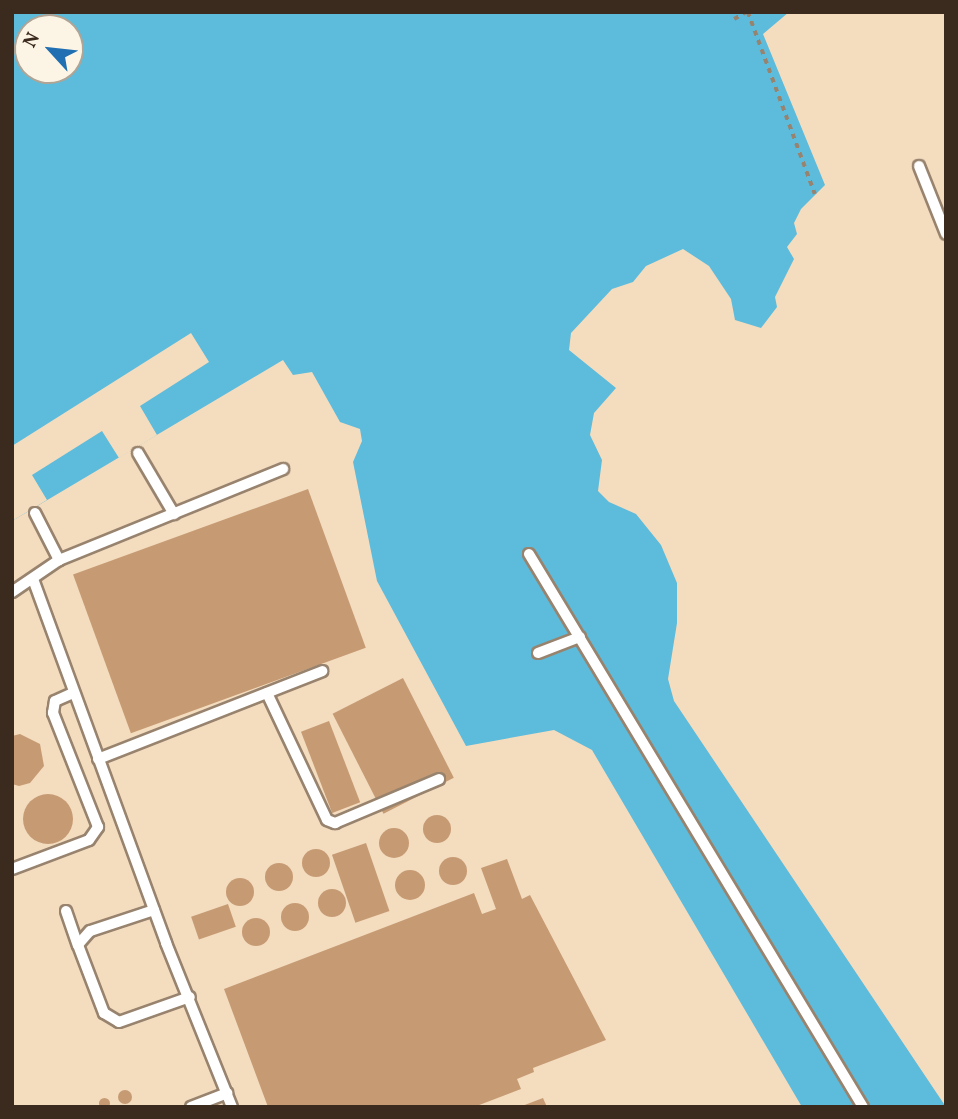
<!DOCTYPE html>
<html>
<head>
<meta charset="utf-8">
<style>
  body { margin:0 }
  #map { position:relative; width:958px; height:1119px; overflow:hidden; background:#f4dcbf; font-family:Vollkorn,serif }
  div>[style] { position:absolute }
  .water>* { inset:0; background:#5dbbdb }
  .pier>* { inset:0; background:#f4dcbf }
  .building>* { inset:0; background:#c69b73; transform-origin:0 0 }
  .round { border-radius:50% }
  .path>* { height:3.5px; margin-top:-1.75px; transform-origin:0; background:repeating-linear-gradient(90deg,#98836e 0 5px,transparent 0 10px) }
  .roads { filter:drop-shadow(2px 0 #98836e) drop-shadow(-2px 0 #98836e) drop-shadow(0 2px #98836e) drop-shadow(0 -2px #98836e) }
  .service>* { height:10px; margin:-5px; padding:0 5px; transform-origin:5px; border-radius:5px; background:#fff }
  span { translate:-50% -50%; white-space:nowrap; text-align:center; line-height:1.15; -webkit-text-stroke:7px #fcf5e5; paint-order:stroke }
  .frame { position:absolute; inset:0; border:14px solid #3b2a1e; pointer-events:none }
  .north { position:absolute; left:14px; top:14px; width:70px; height:70px; box-sizing:border-box; background:#fcf5e5; border:2px solid #afa495; border-radius:50%; rotate:297deg; font-size:19px; font-weight:700; line-height:28px; text-align:center; color:#3b2a1e }
  .north::after { content:''; display:block; margin:auto; width:24px; height:32px; background:#1f6fb2; clip-path:polygon(50% 0,100% 100%,50% 72%,0 100%) }
</style>
</head>
<body>
<div id="map">
  <div class="water">
    <i style="clip-path:polygon(evenodd,12px 12px,789px 12px,763px 34px,825px 185px,801px 209px,794px 223px,797px 234px,787px 247px,794px 259px,775px 297px,777px 307px,761px 328px,735px 320px,731px 299px,709px 266px,683px 249px,646px 266px,633px 282px,612px 289px,571px 333px,569px 350px,616px 388px,594px 413px,590px 435px,602px 460px,598px 491px,609px 502px,636px 514px,661px 545px,677px 583px,677px 623px,668px 679px,674px 701px,946px 1107px,802px 1107px,592px 750px,554px 730px,466px 746px,377px 581px,353px 462px,362px 441px,360px 429px,340px 422px,312px 372px,293px 375px,283px 360px,12px 521px,12px 12px,28px 28px,70px 28px,70px 70px,28px 70px,28px 28px)"></i>
  </div>
  <div class="pier">
    <i style="clip-path:polygon(191px 333px,209px 362px,140px 406px,157px 435px,119px 458px,102px 431px,32px 475px,47px 500px,12px 521px,12px 446px)"></i>
  </div>
  <div class="building">
    <i style="left:308px;top:489px;width:169px;height:250px;rotate:70deg"></i>
    <i style="left:403px;top:678px;width:112px;height:79px;rotate:63deg"></i>
    <i style="left:329px;top:721px;width:87px;height:30px;rotate:69deg"></i>
    <i style="clip-path:polygon(20px 734px,40px 744px,44px 766px,30px 783px,19px 786px,12px 784px,12px 736px)"></i>
    <i class="round" style="left:23px;top:794px;width:50px;height:50px"></i>
    <i class="round" style="left:423px;top:815px;width:28px;height:28px"></i>
    <i class="round" style="left:379px;top:828px;width:30px;height:30px"></i>
    <i style="left:366px;top:843px;width:72px;height:36px;rotate:71deg"></i>
    <i class="round" style="left:302px;top:849px;width:28px;height:28px"></i>
    <i class="round" style="left:439px;top:857px;width:28px;height:28px"></i>
    <i style="clip-path:polygon(507px 859px,522px 899px,530px 895px,606px 1040px,533px 1068px,534px 1072px,517px 1079px,521px 1089px,474px 1107px,268px 1107px,224px 989px,474px 893px,482px 914px,496px 909px,481px 868px)"></i>
    <i class="round" style="left:265px;top:863px;width:28px;height:28px"></i>
    <i class="round" style="left:395px;top:870px;width:30px;height:30px"></i>
    <i class="round" style="left:226px;top:878px;width:28px;height:28px"></i>
    <i class="round" style="left:318px;top:889px;width:28px;height:28px"></i>
    <i class="round" style="left:281px;top:903px;width:28px;height:28px"></i>
    <i style="left:228px;top:904px;width:24px;height:39px;rotate:71deg"></i>
    <i class="round" style="left:242px;top:918px;width:28px;height:28px"></i>
    <i class="round" style="left:118px;top:1090px;width:14px;height:14px"></i>
    <i class="round" style="left:98.5px;top:1097.5px;width:11px;height:11px"></i>
    <i style="clip-path:polygon(543px 1098px,547px 1107px,522px 1107px,522px 1106px)"></i>
  </div>
  <div class="path">
    <i style="left:748px;top:12px;width:194px;rotate:69.8deg"></i>
    <i style="left:734px;top:19px;width:14px;rotate:-30deg"></i>
  </div>
  <div class="roads">
    <div class="service">
      <i style="left:919px;top:166px;width:73px;rotate:68.3deg"></i>
      <i style="left:138px;top:453px;width:71px;rotate:59.5deg"></i>
      <i style="left:35px;top:513px;width:53px;rotate:62.9deg"></i>
      <i style="left:529px;top:554px;width:646px;rotate:58.87deg"></i>
      <i style="left:33px;top:579px;width:388px;rotate:69.9deg"></i>
      <i style="left:166px;top:943px;width:177px;rotate:68.1deg"></i>
      <i style="left:12px;top:592px;width:57px;rotate:-34.2deg"></i>
      <i style="left:59px;top:560px;width:242px;rotate:-22.1deg"></i>
      <i style="left:538px;top:653px;width:45px;rotate:-20.9deg"></i>
      <i style="left:267px;top:693px;width:140px;rotate:64.7deg"></i>
      <i style="left:327px;top:820px;width:9px;rotate:21deg"></i>
      <i style="left:335px;top:823px;width:113px;rotate:-22.9deg"></i>
      <i style="left:98px;top:759px;width:241px;rotate:-21.4deg"></i>
      <i style="left:12px;top:869px;width:82px;rotate:-20.6deg"></i>
      <i style="left:89px;top:840px;width:16px;rotate:-55deg"></i>
      <i style="left:98px;top:827px;width:123px;rotate:-111.5deg"></i>
      <i style="left:53px;top:713px;width:12px;rotate:-81deg"></i>
      <i style="left:55px;top:701px;width:20px;rotate:-24deg"></i>
      <i style="left:154px;top:910px;width:67px;rotate:161.8deg"></i>
      <i style="left:90px;top:931px;width:18px;rotate:131deg"></i>
      <i style="left:78px;top:945px;width:73px;rotate:69.1deg"></i>
      <i style="left:104px;top:1013px;width:17px;rotate:31deg"></i>
      <i style="left:119px;top:1022px;width:75px;rotate:-19.4deg"></i>
      <i style="left:66px;top:911px;width:36px;rotate:71deg"></i>
      <i style="left:191px;top:1107px;width:39px;rotate:-21deg"></i>
    </div>
  </div>
  <div class="frame"></div>
  <div class="north">N</div>
</div>
</body>
</html>
